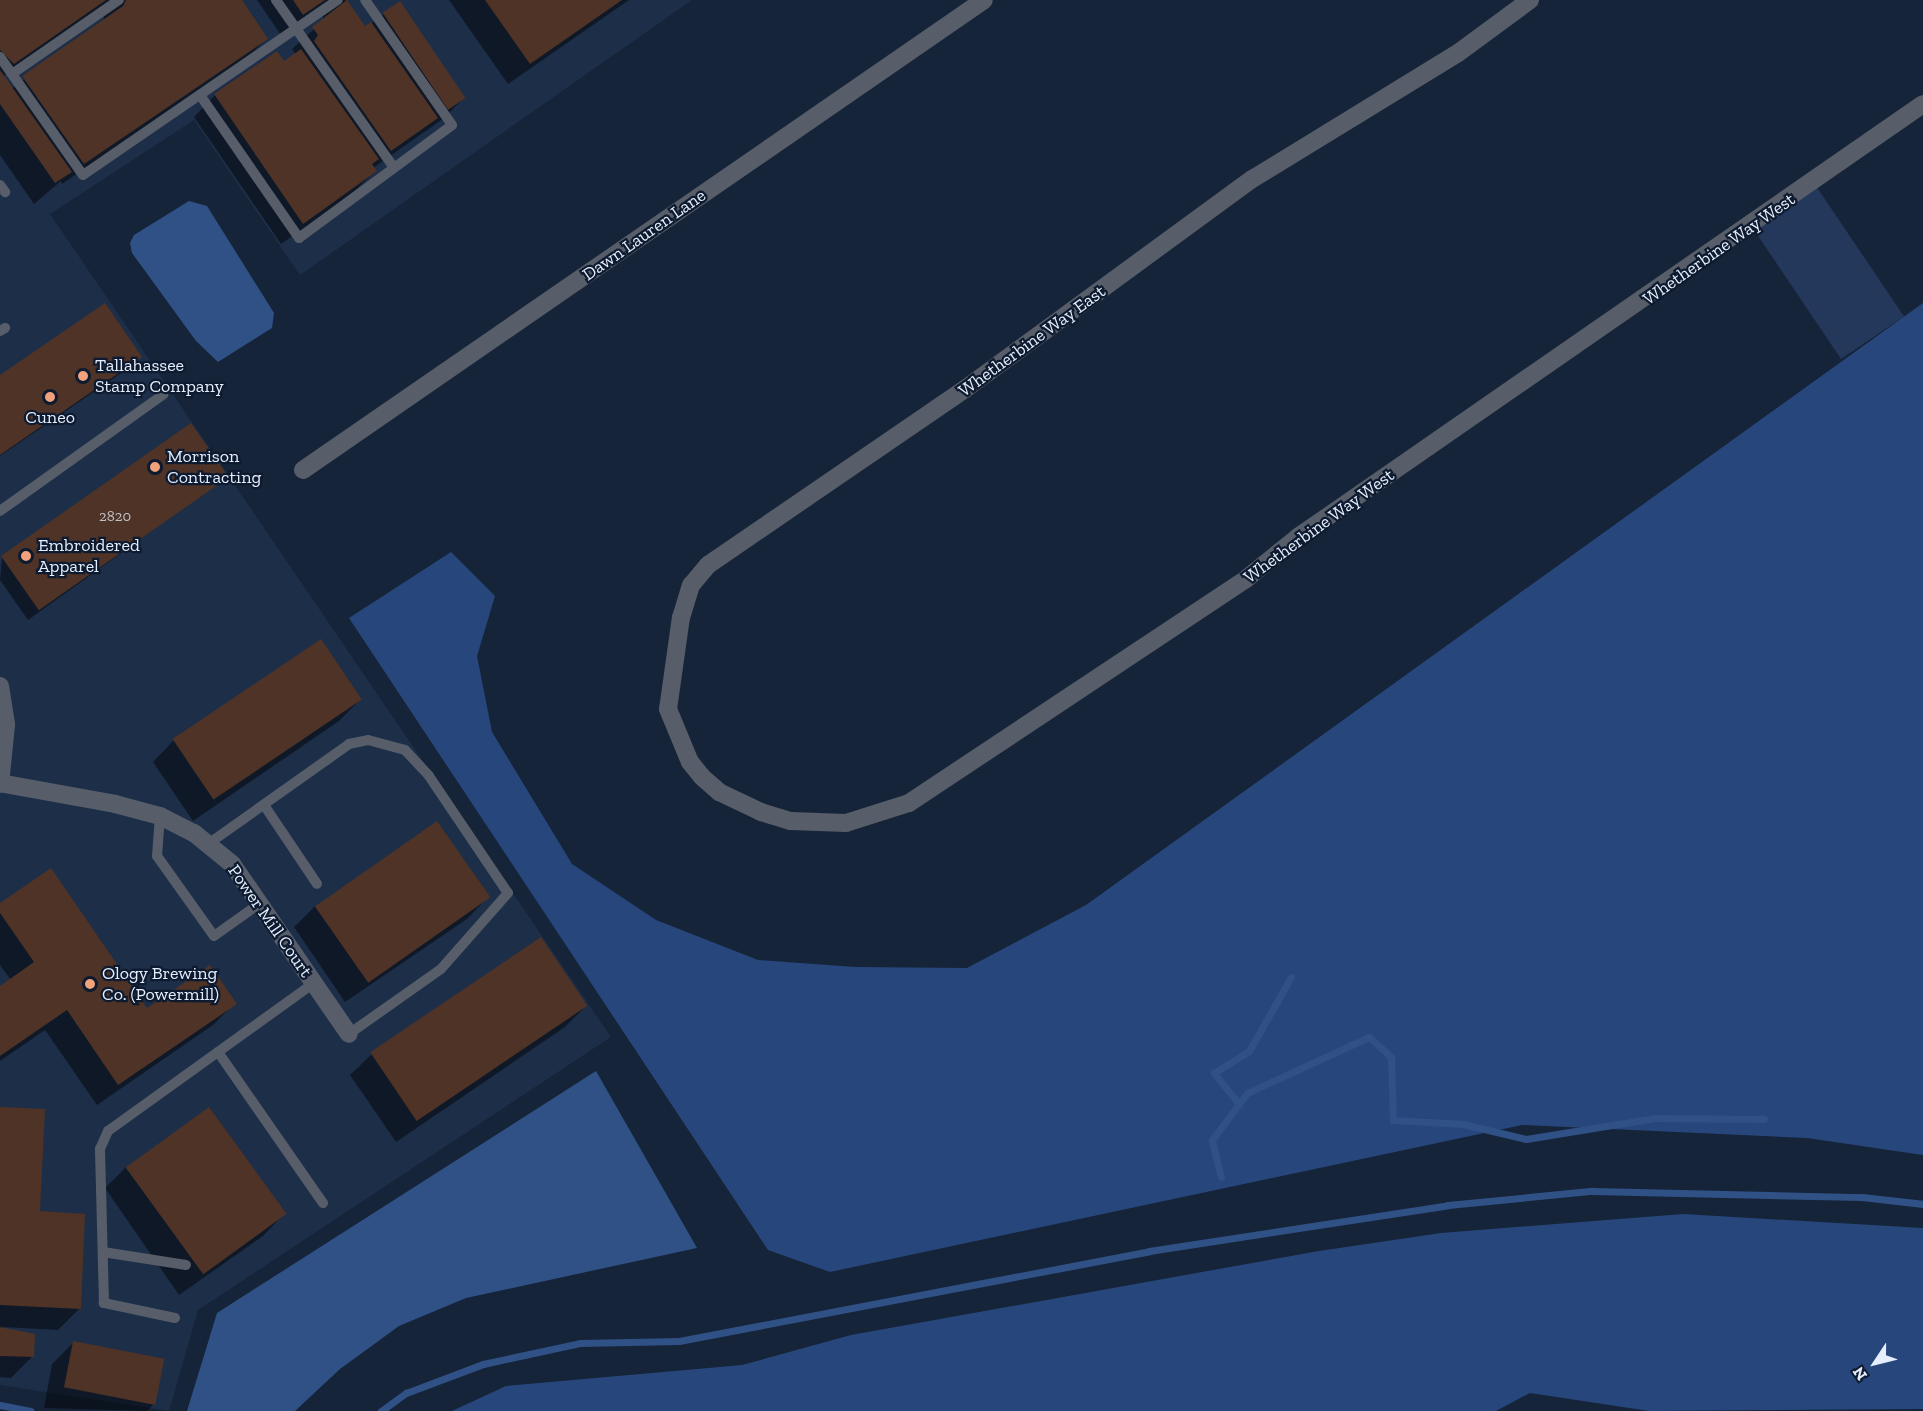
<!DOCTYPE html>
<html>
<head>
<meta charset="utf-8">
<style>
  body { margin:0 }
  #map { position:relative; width:1923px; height:1411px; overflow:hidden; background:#162439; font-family:"Zilla Slab",serif }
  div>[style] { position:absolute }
  .built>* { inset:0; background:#1d2e49 }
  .green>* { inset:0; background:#23385a; transform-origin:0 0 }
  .forest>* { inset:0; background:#27477c }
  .water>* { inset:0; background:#305186 }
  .shadow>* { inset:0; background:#0007 }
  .stream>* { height:7px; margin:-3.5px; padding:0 3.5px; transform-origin:3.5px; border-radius:3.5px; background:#305186 }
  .building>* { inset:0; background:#4e3326; transform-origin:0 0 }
  .lane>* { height:10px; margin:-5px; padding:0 5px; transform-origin:5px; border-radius:5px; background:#575e69 }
  .street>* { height:18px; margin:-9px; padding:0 9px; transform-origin:9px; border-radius:9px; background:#575e69 }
  .dots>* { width:16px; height:16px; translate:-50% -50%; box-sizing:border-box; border:3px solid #0d1a2f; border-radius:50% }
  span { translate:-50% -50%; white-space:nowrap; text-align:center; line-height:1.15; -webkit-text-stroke:4.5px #0d1a2f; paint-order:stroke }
  .number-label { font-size:15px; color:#bfbfc7 }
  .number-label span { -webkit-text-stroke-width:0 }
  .street-label { font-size:18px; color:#e5eefd }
  .poi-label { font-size:18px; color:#e5eefd }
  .left { translate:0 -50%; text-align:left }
  .north { position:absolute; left:1845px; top:1333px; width:60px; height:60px; -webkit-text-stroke:4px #0d1a2f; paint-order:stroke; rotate:235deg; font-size:16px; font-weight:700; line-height:24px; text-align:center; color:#e5eefd }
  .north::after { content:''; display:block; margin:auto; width:21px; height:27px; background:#e5eefd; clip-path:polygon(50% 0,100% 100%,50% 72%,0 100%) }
</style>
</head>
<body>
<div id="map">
  <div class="built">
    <i style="clip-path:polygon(0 0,692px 0,300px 275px,194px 120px,50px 214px,611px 1037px,198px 1310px,169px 1411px,0 1385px)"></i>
  </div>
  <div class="green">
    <i style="left:1814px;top:183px;width:161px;height:76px;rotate:56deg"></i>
  </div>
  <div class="forest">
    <i style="clip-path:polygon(1923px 303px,1923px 1155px,1807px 1138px,1522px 1125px,830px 1272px,768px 1250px,349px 618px,451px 552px,495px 596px,477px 656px,492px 732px,572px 864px,656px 920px,758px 960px,855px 967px,967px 968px,1086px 905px)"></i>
    <i style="clip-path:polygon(1683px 1214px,1923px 1228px,1923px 1409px,1649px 1411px,1530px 1393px,1496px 1411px,452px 1411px,506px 1386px,742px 1365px,851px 1335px,1319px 1251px,1441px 1233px)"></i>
  </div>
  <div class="water">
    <i style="clip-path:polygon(189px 201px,207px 206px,274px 313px,272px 328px,218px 362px,196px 341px,132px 253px,130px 243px,134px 235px)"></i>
    <i style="clip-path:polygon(596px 1071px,697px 1248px,466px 1298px,399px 1326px,340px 1369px,295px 1411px,187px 1411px,217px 1313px)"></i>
  </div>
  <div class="shadow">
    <i style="clip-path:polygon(evenodd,0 0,240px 0,266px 39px,245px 60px,62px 184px,61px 181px,34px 204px,0 155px,0 0,92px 15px,104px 16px,103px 22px,11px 89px,3px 76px,92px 15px)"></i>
    <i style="clip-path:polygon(257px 0,345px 0,365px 28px,384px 14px,464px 98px,443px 119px,373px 168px,375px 171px,354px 192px,281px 244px,194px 117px,215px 95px,296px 55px,292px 49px,323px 21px,323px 16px,281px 35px)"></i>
    <i style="clip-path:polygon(449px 0,629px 0,508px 84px)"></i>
    <i style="clip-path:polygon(140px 356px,130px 367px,0 456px,0 377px)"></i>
    <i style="clip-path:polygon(227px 477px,28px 620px,0 580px,2px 558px)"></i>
    <i style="clip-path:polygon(320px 641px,360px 700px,339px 721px,193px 821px,153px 762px,174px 740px)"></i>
    <i style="clip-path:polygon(488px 897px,467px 919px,345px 1002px,294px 927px,315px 906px)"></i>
    <i style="clip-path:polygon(0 905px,147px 1010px,235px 1003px,213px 1025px,97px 1105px,45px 1030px,0 1061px,0 988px,11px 980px,0 965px)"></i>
    <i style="clip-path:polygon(541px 939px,586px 1006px,565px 1027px,396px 1142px,350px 1075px,372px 1054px)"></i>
    <i style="clip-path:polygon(0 1108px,79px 1309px,58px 1330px,3px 1327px,32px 1357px,11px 1378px,0 1377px)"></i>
    <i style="clip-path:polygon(126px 1167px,284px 1214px,263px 1236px,179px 1295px,105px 1188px)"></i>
    <i style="clip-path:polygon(73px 1343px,154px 1404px,147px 1411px,44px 1408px,52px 1364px)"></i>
  </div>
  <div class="stream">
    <i style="left:1239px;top:1104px;width:40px;rotate:-129deg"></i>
    <i style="left:1214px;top:1073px;width:41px;rotate:-32.2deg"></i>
    <i style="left:1249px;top:1051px;width:85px;rotate:-60.4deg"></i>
    <i style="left:1221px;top:1177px;width:38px;rotate:-104deg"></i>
    <i style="left:1212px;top:1140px;width:59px;rotate:-53.3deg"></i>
    <i style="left:1247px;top:1093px;width:134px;rotate:-24.7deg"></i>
    <i style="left:1369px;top:1037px;width:30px;rotate:42deg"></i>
    <i style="left:1391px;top:1057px;width:63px;rotate:88.2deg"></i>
    <i style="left:1393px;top:1120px;width:70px;rotate:3.3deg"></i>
    <i style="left:1463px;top:1124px;width:65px;rotate:13.4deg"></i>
    <i style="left:1526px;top:1139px;width:132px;rotate:-9.2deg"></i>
    <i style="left:1656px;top:1118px;width:108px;rotate:0.5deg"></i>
    <i style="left:0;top:1405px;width:31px;rotate:11deg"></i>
    <i style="left:381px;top:1411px;width:31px;rotate:-36deg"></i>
    <i style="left:406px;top:1393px;width:82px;rotate:-20.6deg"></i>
    <i style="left:483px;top:1364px;width:99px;rotate:-12.2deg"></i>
    <i style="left:580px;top:1343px;width:99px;rotate:-1.2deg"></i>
    <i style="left:679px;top:1341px;width:479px;rotate:-10.8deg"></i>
    <i style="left:1149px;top:1251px;width:303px;rotate:-8.7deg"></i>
    <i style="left:1448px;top:1205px;width:145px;rotate:-5.6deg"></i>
    <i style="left:1592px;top:1191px;width:270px;rotate:1.3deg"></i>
    <i style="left:1862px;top:1197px;width:61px;rotate:6.5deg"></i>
  </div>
  <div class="building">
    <i style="clip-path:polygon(0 0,106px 0,14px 64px,0 50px)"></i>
    <i style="clip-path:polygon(126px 0,242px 0,268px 39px,84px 164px,22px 76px,123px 6px)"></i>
    <i style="clip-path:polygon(293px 0,325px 0,303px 15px)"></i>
    <i style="clip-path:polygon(347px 0,365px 26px,371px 22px,438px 118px,391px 151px,314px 41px,318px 35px,312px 27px)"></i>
    <i style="clip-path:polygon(485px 0,622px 0,530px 64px)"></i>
    <i style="left:400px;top:1px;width:117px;height:21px;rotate:56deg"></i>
    <i style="clip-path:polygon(301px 49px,379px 159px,372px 164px,377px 171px,303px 224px,214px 94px,277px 51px,284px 61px)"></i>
    <i style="clip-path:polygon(0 70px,72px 172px,55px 183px,0 104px)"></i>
    <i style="clip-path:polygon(105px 303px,142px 357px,0 455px,0 375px)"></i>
    <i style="left:191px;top:423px;width:66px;height:232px;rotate:55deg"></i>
    <i style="left:321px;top:639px;width:73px;height:179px;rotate:56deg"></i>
    <i style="left:437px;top:821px;width:93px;height:149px;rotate:55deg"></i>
    <i style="clip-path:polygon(51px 868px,147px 1008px,210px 965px,237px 1004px,118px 1085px,67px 1010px,0 1056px,0 986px,34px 962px,0 913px,0 903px)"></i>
    <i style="left:541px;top:937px;width:83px;height:206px;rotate:56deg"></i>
    <i style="clip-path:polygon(0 1107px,45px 1109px,40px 1211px,85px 1214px,81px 1309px,0 1305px)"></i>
    <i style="left:209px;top:1107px;width:132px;height:103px;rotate:54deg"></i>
    <i style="clip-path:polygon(0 1327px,35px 1334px,34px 1357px,0 1356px)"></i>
    <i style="left:73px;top:1341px;width:93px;height:47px;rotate:11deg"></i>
  </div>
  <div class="lane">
    <i style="left:276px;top:0;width:205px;rotate:54.9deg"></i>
    <i style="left:0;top:57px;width:144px;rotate:54.9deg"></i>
    <i style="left:83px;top:175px;width:309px;rotate:-34.5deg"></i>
    <i style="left:12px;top:74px;width:130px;rotate:-34.7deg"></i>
    <i style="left:200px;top:95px;width:174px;rotate:55.3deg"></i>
    <i style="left:299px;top:238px;width:190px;rotate:-36.4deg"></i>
    <i style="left:452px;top:125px;width:152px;rotate:-124.8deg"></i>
    <i style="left:0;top:185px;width:9px;rotate:54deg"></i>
    <i style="left:0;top:331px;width:6px;rotate:-31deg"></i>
    <i style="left:0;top:511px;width:201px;rotate:-35.5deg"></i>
    <i style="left:264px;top:805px;width:95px;rotate:56.1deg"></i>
    <i style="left:160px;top:816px;width:40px;rotate:94.3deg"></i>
    <i style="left:157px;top:856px;width:98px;rotate:54.5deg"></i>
    <i style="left:214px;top:936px;width:55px;rotate:-35.4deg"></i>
    <i style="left:208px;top:844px;width:173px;rotate:-35.3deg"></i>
    <i style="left:349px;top:744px;width:19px;rotate:-12deg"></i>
    <i style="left:368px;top:740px;width:38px;rotate:15deg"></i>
    <i style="left:405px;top:750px;width:35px;rotate:47deg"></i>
    <i style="left:429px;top:776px;width:141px;rotate:56deg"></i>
    <i style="left:508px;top:893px;width:101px;rotate:131.4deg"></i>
    <i style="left:441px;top:969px;width:113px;rotate:144.8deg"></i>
    <i style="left:218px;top:1052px;width:184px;rotate:55.2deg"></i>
    <i style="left:103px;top:1252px;width:84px;rotate:8.9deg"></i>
    <i style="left:175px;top:1318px;width:73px;rotate:-168.1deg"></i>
    <i style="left:104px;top:1303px;width:154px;rotate:-91.5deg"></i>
    <i style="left:100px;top:1149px;width:20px;rotate:-66deg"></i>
    <i style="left:108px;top:1131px;width:254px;rotate:-35.7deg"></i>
  </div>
  <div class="street">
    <i style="left:1530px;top:0;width:89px;rotate:143.6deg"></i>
    <i style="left:1458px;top:53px;width:241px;rotate:148.5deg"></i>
    <i style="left:1252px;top:179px;width:356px;rotate:143.8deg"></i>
    <i style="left:965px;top:389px;width:311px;rotate:145.6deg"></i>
    <i style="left:708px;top:565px;width:26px;rotate:130deg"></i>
    <i style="left:691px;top:585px;width:34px;rotate:107deg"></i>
    <i style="left:681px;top:617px;width:93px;rotate:98deg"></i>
    <i style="left:668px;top:709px;width:57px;rotate:67.5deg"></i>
    <i style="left:690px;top:762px;width:19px;rotate:51deg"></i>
    <i style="left:702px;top:777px;width:23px;rotate:41deg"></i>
    <i style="left:719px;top:792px;width:47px;rotate:25.5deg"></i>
    <i style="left:761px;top:812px;width:31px;rotate:17deg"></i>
    <i style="left:791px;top:821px;width:55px;rotate:2.1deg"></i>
    <i style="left:846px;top:823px;width:66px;rotate:-17.6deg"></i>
    <i style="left:909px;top:803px;width:405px;rotate:-33.6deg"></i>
    <i style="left:1246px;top:579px;width:67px;rotate:-38.9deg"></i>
    <i style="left:1298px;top:537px;width:760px;rotate:-34.71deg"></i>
    <i style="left:303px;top:470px;width:827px;rotate:-34.61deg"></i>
    <i style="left:0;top:686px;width:39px;rotate:81deg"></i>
    <i style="left:6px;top:725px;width:59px;rotate:95.8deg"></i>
    <i style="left:0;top:783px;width:117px;rotate:10.3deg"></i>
    <i style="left:115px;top:804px;width:47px;rotate:14.9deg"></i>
    <i style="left:160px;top:816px;width:38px;rotate:27deg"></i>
    <i style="left:194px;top:833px;width:49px;rotate:39.2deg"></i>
    <i style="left:232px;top:864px;width:206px;rotate:55.5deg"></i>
  </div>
  <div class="dots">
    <i style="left:83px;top:376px;background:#f1a17c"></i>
    <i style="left:50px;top:397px;background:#f1a17c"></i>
    <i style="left:155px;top:467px;background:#f1a17c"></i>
    <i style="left:26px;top:556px;background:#f1a17c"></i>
    <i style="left:90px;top:984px;background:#f1a17c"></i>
  </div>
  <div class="number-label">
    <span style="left:115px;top:517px">2820</span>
  </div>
  <div class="street-label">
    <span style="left:644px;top:235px;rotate:-35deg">Dawn Lauren Lane</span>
    <span style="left:1719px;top:249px;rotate:-35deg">Whetherbine Way West</span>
    <span style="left:1032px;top:341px;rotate:-36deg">Whetherbine Way East</span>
    <span style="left:1319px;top:526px;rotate:-36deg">Whetherbine Way West</span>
    <span style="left:270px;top:921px;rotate:55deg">Power Mill Court</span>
  </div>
  <div class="poi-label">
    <span class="left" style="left:95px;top:376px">Tallahassee<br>Stamp Company</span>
    <span style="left:50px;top:417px">Cuneo</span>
    <span class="left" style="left:167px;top:467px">Morrison<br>Contracting</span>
    <span class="left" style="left:38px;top:556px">Embroidered<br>Apparel</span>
    <span class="left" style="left:102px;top:984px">Ology Brewing<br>Co. (Powermill)</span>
  </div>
  <div class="north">N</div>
</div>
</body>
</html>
